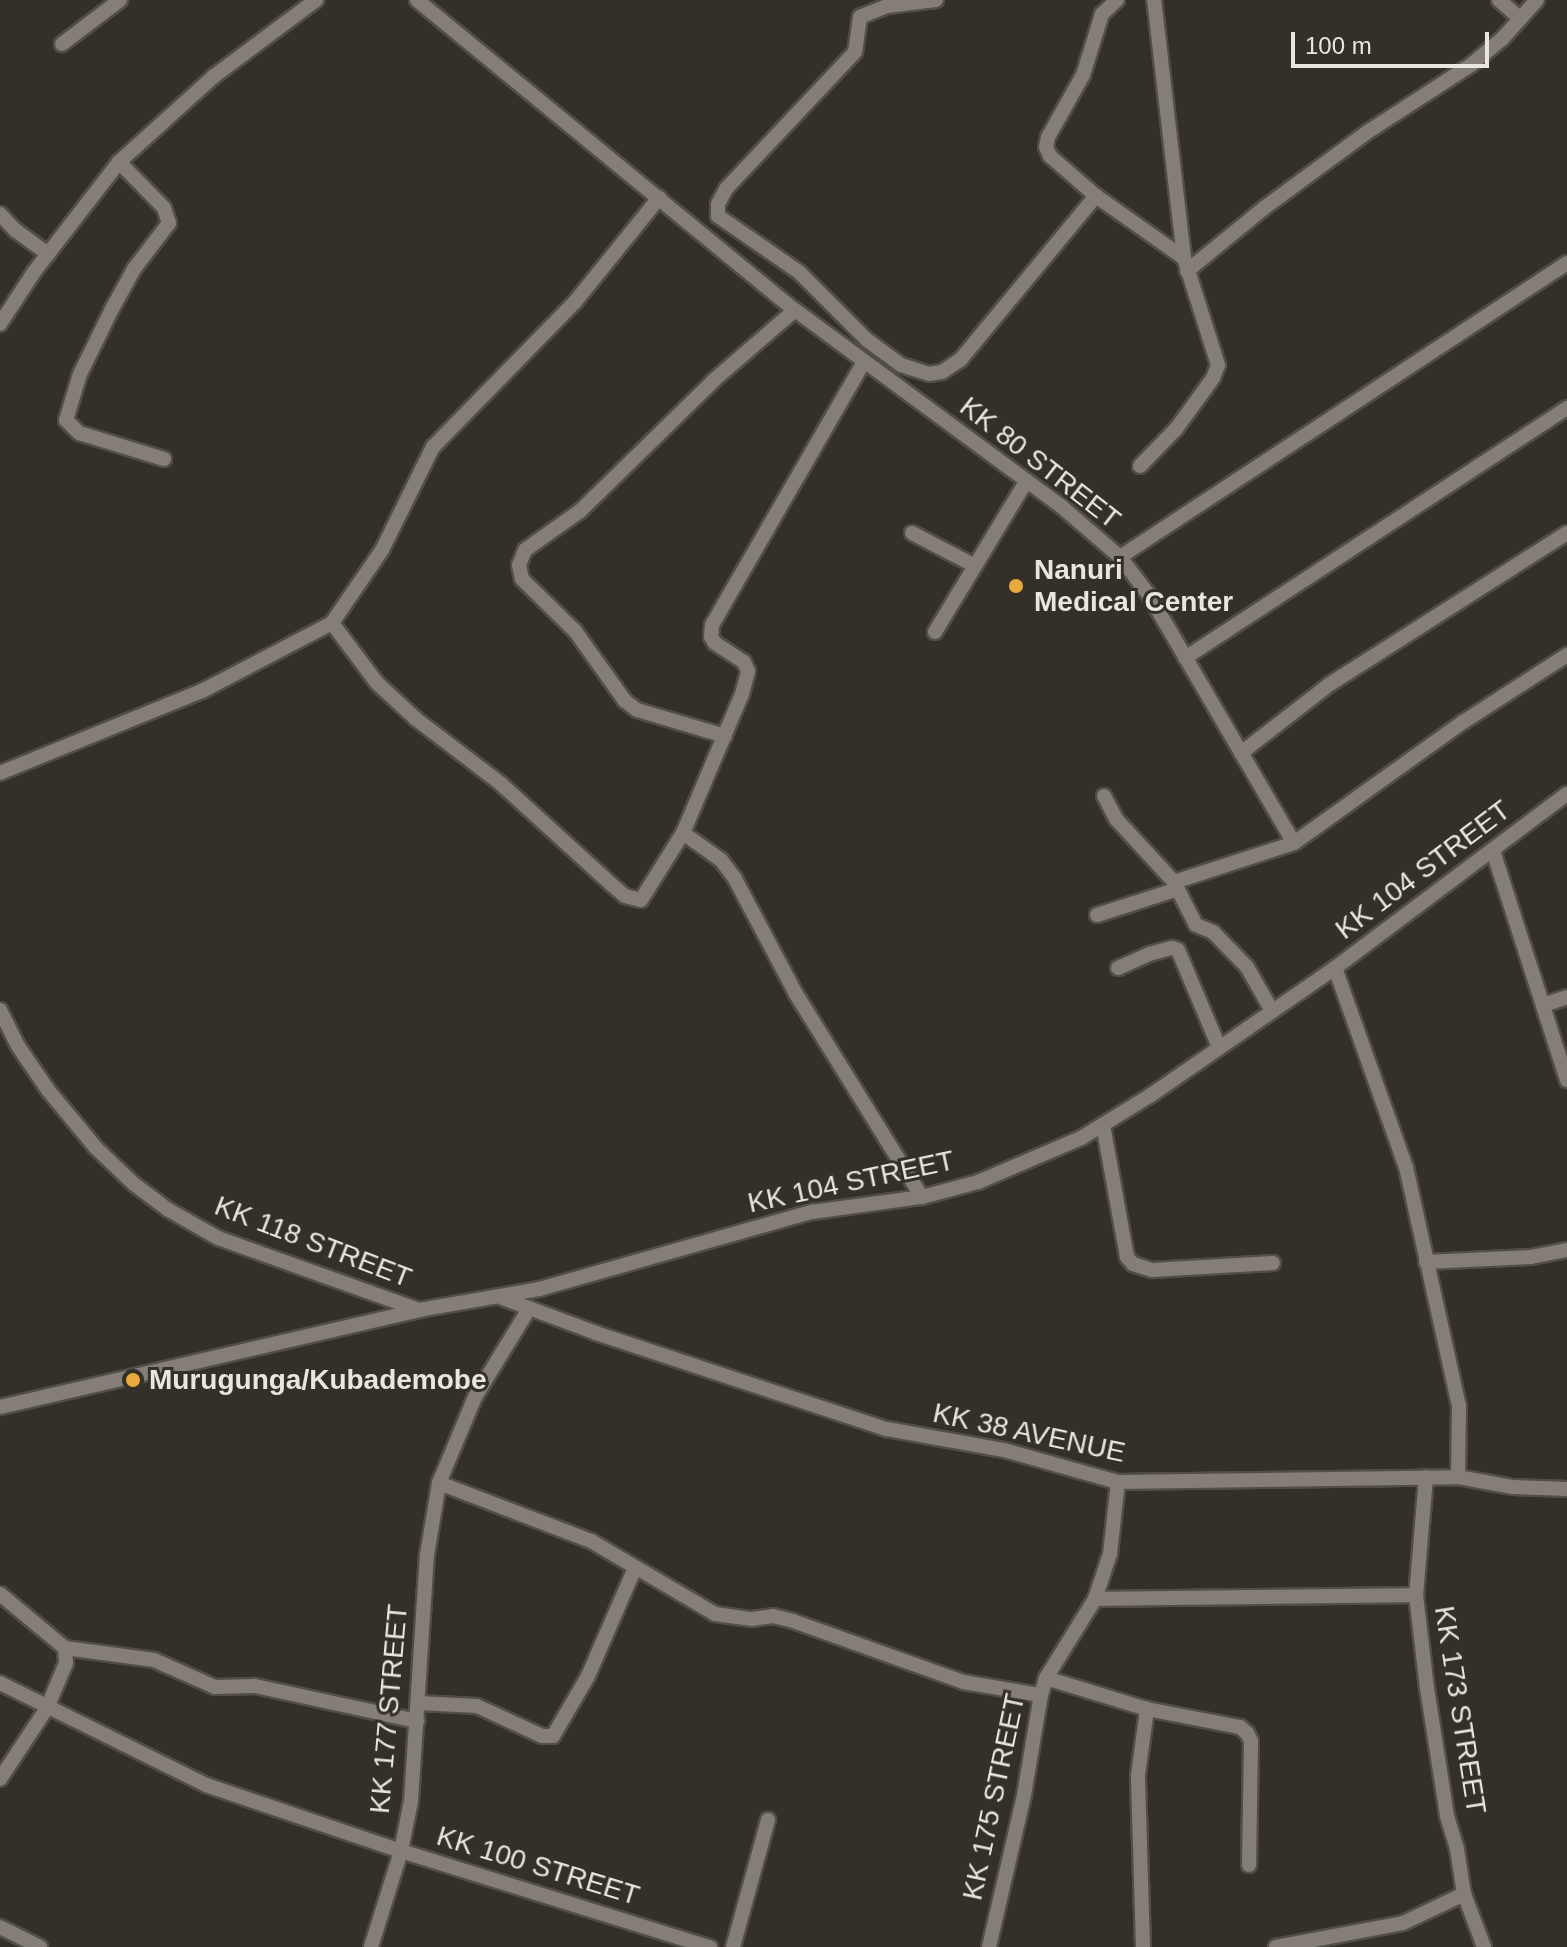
<!DOCTYPE html>
<html>
<head>
<meta charset="utf-8">
<style>
  body { margin:0 }
  #map { position:relative; width:1567px; height:1947px; overflow:hidden; background:#343029; font-family:Arial,sans-serif }
  div>[style] { position:absolute }
  .roads { filter:drop-shadow(2px 0 #514e47) drop-shadow(-2px 0 #514e47) drop-shadow(0 2px #514e47) drop-shadow(0 -2px #514e47) }
  .minor>* { height:14px; margin:-7px; padding:0 7px; transform-origin:7px; border-radius:7px; background:#847e76 }
  .dots>* { width:22px; height:22px; translate:-50% -50%; box-sizing:border-box; border:4px solid #343029; border-radius:50% }
  span { translate:-50% -50%; white-space:nowrap; text-align:center; line-height:1.15; -webkit-text-stroke:6px #343029; paint-order:stroke }
  .street-label { font-size:28px; color:#e9e6e1 }
  .poi-label { font-size:28px; color:#e9e6e1; font-weight:700 }
  .left { translate:0 -50%; text-align:left }
  .scale { position:absolute; left:1291px; top:32px; width:198px; height:36px; box-sizing:border-box; border:4px solid #e9e6e1; border-top:0; padding-left:10px; font-size:24px; line-height:28px; white-space:nowrap; color:#e9e6e1; -webkit-text-stroke:6px #343029; paint-order:stroke }
</style>
</head>
<body>
<div id="map">
  <div class="roads">
    <div class="minor">
      <i style="left:417px;top:0;width:489px;rotate:39.4deg"></i>
      <i style="left:795px;top:310px;width:332px;rotate:36.4deg"></i>
      <i style="left:1062px;top:507px;width:77px;rotate:40.8deg"></i>
      <i style="left:1120px;top:557px;width:535px;rotate:-33.33deg"></i>
      <i style="left:936px;top:0;width:49px;rotate:173deg"></i>
      <i style="left:887px;top:6px;width:29px;rotate:158deg"></i>
      <i style="left:860px;top:17px;width:35px;rotate:98deg"></i>
      <i style="left:855px;top:52px;width:188px;rotate:133.3deg"></i>
      <i style="left:726px;top:189px;width:17px;rotate:118deg"></i>
      <i style="left:718px;top:204px;width:12px;rotate:90deg"></i>
      <i style="left:718px;top:216px;width:98px;rotate:34.7deg"></i>
      <i style="left:799px;top:272px;width:96px;rotate:45deg"></i>
      <i style="left:867px;top:340px;width:42px;rotate:36.3deg"></i>
      <i style="left:901px;top:365px;width:29px;rotate:18deg"></i>
      <i style="left:929px;top:374px;width:13px;rotate:-9deg"></i>
      <i style="left:942px;top:372px;width:23px;rotate:-34deg"></i>
      <i style="left:961px;top:359px;width:212px;rotate:-50.4deg"></i>
      <i style="left:1117px;top:0;width:21px;rotate:137deg"></i>
      <i style="left:1102px;top:14px;width:64px;rotate:107.3deg"></i>
      <i style="left:1083px;top:75px;width:71px;rotate:119.4deg"></i>
      <i style="left:1048px;top:137px;width:10px;rotate:101deg"></i>
      <i style="left:1046px;top:147px;width:10px;rotate:66deg"></i>
      <i style="left:1050px;top:156px;width:61px;rotate:41deg"></i>
      <i style="left:1096px;top:196px;width:108px;rotate:35.2deg"></i>
      <i style="left:1499px;top:0;width:28px;rotate:41deg"></i>
      <i style="left:62px;top:44px;width:73px;rotate:-37.2deg"></i>
      <i style="left:119px;top:162px;width:64px;rotate:45.6deg"></i>
      <i style="left:164px;top:208px;width:16px;rotate:72deg"></i>
      <i style="left:169px;top:223px;width:58px;rotate:127.3deg"></i>
      <i style="left:134px;top:269px;width:46px;rotate:118.8deg"></i>
      <i style="left:112px;top:309px;width:72px;rotate:116.2deg"></i>
      <i style="left:80px;top:374px;width:48px;rotate:106.9deg"></i>
      <i style="left:66px;top:420px;width:18px;rotate:45deg"></i>
      <i style="left:79px;top:433px;width:89px;rotate:17deg"></i>
      <i style="left:0;top:214px;width:22px;rotate:47deg"></i>
      <i style="left:15px;top:230px;width:41px;rotate:36deg"></i>
      <i style="left:1187px;top:271px;width:99px;rotate:-39.3deg"></i>
      <i style="left:1264px;top:208px;width:130px;rotate:-36.3deg"></i>
      <i style="left:1369px;top:131px;width:123px;rotate:-33deg"></i>
      <i style="left:1472px;top:64px;width:39px;rotate:-40deg"></i>
      <i style="left:1502px;top:39px;width:52px;rotate:-48.1deg"></i>
      <i style="left:0;top:324px;width:62px;rotate:-56.8deg"></i>
      <i style="left:34px;top:272px;width:139px;rotate:-52.3deg"></i>
      <i style="left:119px;top:162px;width:127px;rotate:-42.1deg"></i>
      <i style="left:213px;top:77px;width:129px;rotate:-36.8deg"></i>
      <i style="left:1140px;top:466px;width:52px;rotate:-45.8deg"></i>
      <i style="left:1176px;top:429px;width:63px;rotate:-54deg"></i>
      <i style="left:1213px;top:378px;width:14px;rotate:-69deg"></i>
      <i style="left:1218px;top:365px;width:112px;rotate:-107.6deg"></i>
      <i style="left:1184px;top:258px;width:260px;rotate:-96.6deg"></i>
      <i style="left:912px;top:533px;width:71px;rotate:27.6deg"></i>
      <i style="left:1120px;top:557px;width:48px;rotate:52.7deg"></i>
      <i style="left:1149px;top:595px;width:287px;rotate:59.7deg"></i>
      <i style="left:1294px;top:843px;width:208px;rotate:-35.6deg"></i>
      <i style="left:1463px;top:722px;width:124px;rotate:-32.8deg"></i>
      <i style="left:332px;top:623px;width:75px;rotate:53.1deg"></i>
      <i style="left:377px;top:683px;width:53px;rotate:42.7deg"></i>
      <i style="left:416px;top:719px;width:106px;rotate:37.3deg"></i>
      <i style="left:500px;top:783px;width:150px;rotate:42.3deg"></i>
      <i style="left:611px;top:884px;width:18px;rotate:41deg"></i>
      <i style="left:625px;top:896px;width:16px;rotate:14deg"></i>
      <i style="left:641px;top:900px;width:79px;rotate:-57.9deg"></i>
      <i style="left:683px;top:833px;width:151px;rotate:-67deg"></i>
      <i style="left:742px;top:694px;width:24px;rotate:-75deg"></i>
      <i style="left:748px;top:671px;width:10px;rotate:-114deg"></i>
      <i style="left:744px;top:662px;width:35px;rotate:-147deg"></i>
      <i style="left:715px;top:643px;width:7px;rotate:-124deg"></i>
      <i style="left:711px;top:637px;width:12px;rotate:-85deg"></i>
      <i style="left:712px;top:625px;width:302px;rotate:-60deg"></i>
      <i style="left:935px;top:632px;width:175px;rotate:-58.8deg"></i>
      <i style="left:1185px;top:658px;width:457px;rotate:-33.2deg"></i>
      <i style="left:725px;top:736px;width:92px;rotate:-163.5deg"></i>
      <i style="left:637px;top:710px;width:15px;rotate:-143deg"></i>
      <i style="left:625px;top:701px;width:86px;rotate:-125.5deg"></i>
      <i style="left:575px;top:631px;width:74px;rotate:-135.5deg"></i>
      <i style="left:522px;top:579px;width:14px;rotate:-102deg"></i>
      <i style="left:519px;top:565px;width:16px;rotate:-68deg"></i>
      <i style="left:525px;top:550px;width:67px;rotate:-35.3deg"></i>
      <i style="left:580px;top:511px;width:186px;rotate:-44.3deg"></i>
      <i style="left:713px;top:381px;width:108px;rotate:-40.9deg"></i>
      <i style="left:1241px;top:753px;width:113px;rotate:-37.8deg"></i>
      <i style="left:1330px;top:684px;width:281px;rotate:-32.5deg"></i>
      <i style="left:0;top:773px;width:218px;rotate:-22.1deg"></i>
      <i style="left:202px;top:691px;width:147px;rotate:-27.6deg"></i>
      <i style="left:332px;top:623px;width:88px;rotate:-55.6deg"></i>
      <i style="left:382px;top:550px;width:115px;rotate:-63.7deg"></i>
      <i style="left:433px;top:447px;width:203px;rotate:-45.6deg"></i>
      <i style="left:575px;top:302px;width:134px;rotate:-51.1deg"></i>
      <i style="left:1104px;top:796px;width:27px;rotate:62deg"></i>
      <i style="left:1117px;top:820px;width:84px;rotate:47.4deg"></i>
      <i style="left:1174px;top:882px;width:48px;rotate:62.9deg"></i>
      <i style="left:1196px;top:925px;width:18px;rotate:22deg"></i>
      <i style="left:1213px;top:932px;width:49px;rotate:45.8deg"></i>
      <i style="left:1247px;top:967px;width:48px;rotate:60.3deg"></i>
      <i style="left:683px;top:833px;width:47px;rotate:35.4deg"></i>
      <i style="left:721px;top:860px;width:21px;rotate:53deg"></i>
      <i style="left:734px;top:877px;width:132px;rotate:62.1deg"></i>
      <i style="left:796px;top:994px;width:239px;rotate:58.2deg"></i>
      <i style="left:1493px;top:851px;width:241px;rotate:72.1deg"></i>
      <i style="left:1174px;top:882px;width:126px;rotate:-18deg"></i>
      <i style="left:1097px;top:915px;width:85px;rotate:-17.8deg"></i>
      <i style="left:1118px;top:968px;width:34px;rotate:-24deg"></i>
      <i style="left:1149px;top:954px;width:24px;rotate:-15deg"></i>
      <i style="left:1172px;top:948px;width:6px;rotate:18deg"></i>
      <i style="left:1178px;top:950px;width:105px;rotate:67.1deg"></i>
      <i style="left:1335px;top:968px;width:211px;rotate:70.4deg"></i>
      <i style="left:1406px;top:1167px;width:245px;rotate:77.5deg"></i>
      <i style="left:1459px;top:1406px;width:71px;rotate:90.8deg"></i>
      <i style="left:1543px;top:1005px;width:25px;rotate:-18deg"></i>
      <i style="left:0;top:1010px;width:40px;rotate:63.4deg"></i>
      <i style="left:18px;top:1046px;width:53px;rotate:55.7deg"></i>
      <i style="left:48px;top:1090px;width:75px;rotate:50.4deg"></i>
      <i style="left:96px;top:1148px;width:52px;rotate:43.5deg"></i>
      <i style="left:134px;top:1184px;width:41px;rotate:37.1deg"></i>
      <i style="left:167px;top:1209px;width:59px;rotate:29.6deg"></i>
      <i style="left:218px;top:1238px;width:214px;rotate:19.7deg"></i>
      <i style="left:1103px;top:1125px;width:134px;rotate:79.7deg"></i>
      <i style="left:1127px;top:1257px;width:9px;rotate:49deg"></i>
      <i style="left:1133px;top:1264px;width:20px;rotate:18deg"></i>
      <i style="left:1152px;top:1270px;width:121px;rotate:-3.3deg"></i>
      <i style="left:1426px;top:1262px;width:105px;rotate:-2.7deg"></i>
      <i style="left:1531px;top:1257px;width:37px;rotate:-11deg"></i>
      <i style="left:502px;top:1298px;width:100px;rotate:20.4deg"></i>
      <i style="left:596px;top:1333px;width:306px;rotate:18.3deg"></i>
      <i style="left:887px;top:1429px;width:119px;rotate:10.2deg"></i>
      <i style="left:1004px;top:1450px;width:118px;rotate:15.7deg"></i>
      <i style="left:1118px;top:1482px;width:340px;rotate:-0.8deg"></i>
      <i style="left:1458px;top:1477px;width:56px;rotate:10.3deg"></i>
      <i style="left:1513px;top:1487px;width:54px;rotate:2.1deg"></i>
      <i style="left:0;top:1407px;width:430px;rotate:-13deg"></i>
      <i style="left:419px;top:1310px;width:122px;rotate:-9.9deg"></i>
      <i style="left:539px;top:1289px;width:284px;rotate:-15.8deg"></i>
      <i style="left:812px;top:1212px;width:111px;rotate:-7.8deg"></i>
      <i style="left:922px;top:1197px;width:58px;rotate:-15deg"></i>
      <i style="left:978px;top:1182px;width:112px;rotate:-23.1deg"></i>
      <i style="left:1081px;top:1138px;width:82px;rotate:-31.6deg"></i>
      <i style="left:1151px;top:1095px;width:224px;rotate:-34.6deg"></i>
      <i style="left:1335px;top:968px;width:290px;rotate:-36.9deg"></i>
      <i style="left:1426px;top:1477px;width:118px;rotate:94.8deg"></i>
      <i style="left:1416px;top:1595px;width:94px;rotate:83.3deg"></i>
      <i style="left:1427px;top:1688px;width:130px;rotate:81.1deg"></i>
      <i style="left:1447px;top:1816px;width:34px;rotate:73deg"></i>
      <i style="left:1457px;top:1849px;width:46px;rotate:81.2deg"></i>
      <i style="left:1464px;top:1894px;width:57px;rotate:69.3deg"></i>
      <i style="left:439px;top:1483px;width:163px;rotate:20.9deg"></i>
      <i style="left:591px;top:1541px;width:144px;rotate:30.5deg"></i>
      <i style="left:715px;top:1614px;width:37px;rotate:8deg"></i>
      <i style="left:752px;top:1619px;width:21px;rotate:-8deg"></i>
      <i style="left:773px;top:1616px;width:21px;rotate:14deg"></i>
      <i style="left:793px;top:1621px;width:181px;rotate:19.7deg"></i>
      <i style="left:963px;top:1682px;width:79px;rotate:9.5deg"></i>
      <i style="left:0;top:1594px;width:85px;rotate:39.7deg"></i>
      <i style="left:65px;top:1648px;width:15px;rotate:86deg"></i>
      <i style="left:66px;top:1663px;width:49px;rotate:112.9deg"></i>
      <i style="left:47px;top:1708px;width:85px;rotate:123.5deg"></i>
      <i style="left:1095px;top:1599px;width:321px;rotate:-0.7deg"></i>
      <i style="left:65px;top:1648px;width:90px;rotate:7.7deg"></i>
      <i style="left:154px;top:1660px;width:67px;rotate:23.9deg"></i>
      <i style="left:215px;top:1687px;width:40px;rotate:-1.4deg"></i>
      <i style="left:255px;top:1686px;width:166px;rotate:12.2deg"></i>
      <i style="left:1046px;top:1678px;width:106px;rotate:17.1deg"></i>
      <i style="left:1147px;top:1709px;width:95px;rotate:11deg"></i>
      <i style="left:1240px;top:1727px;width:9px;rotate:41deg"></i>
      <i style="left:1247px;top:1733px;width:9px;rotate:63deg"></i>
      <i style="left:1251px;top:1741px;width:124px;rotate:90.9deg"></i>
      <i style="left:0;top:1683px;width:230px;rotate:26.3deg"></i>
      <i style="left:206px;top:1785px;width:206px;rotate:18.7deg"></i>
      <i style="left:401px;top:1851px;width:51px;rotate:-78.7deg"></i>
      <i style="left:411px;top:1801px;width:247px;rotate:-86.3deg"></i>
      <i style="left:427px;top:1555px;width:73px;rotate:-80.5deg"></i>
      <i style="left:439px;top:1483px;width:93px;rotate:-67.3deg"></i>
      <i style="left:475px;top:1397px;width:103px;rotate:-58.5deg"></i>
      <i style="left:418px;top:1703px;width:59px;rotate:2.9deg"></i>
      <i style="left:477px;top:1706px;width:72px;rotate:24.8deg"></i>
      <i style="left:542px;top:1736px;width:11px"></i>
      <i style="left:553px;top:1736px;width:69px;rotate:-59.7deg"></i>
      <i style="left:588px;top:1676px;width:118px;rotate:-66.5deg"></i>
      <i style="left:0;top:1927px;width:45px;rotate:26.6deg"></i>
      <i style="left:371px;top:1947px;width:101px;rotate:-72.6deg"></i>
      <i style="left:401px;top:1851px;width:324px;rotate:17.3deg"></i>
      <i style="left:733px;top:1947px;width:132px;rotate:-74.6deg"></i>
      <i style="left:989px;top:1947px;width:156px;rotate:-77deg"></i>
      <i style="left:1024px;top:1795px;width:101px;rotate:-80.4deg"></i>
      <i style="left:1041px;top:1695px;width:18px;rotate:-74deg"></i>
      <i style="left:1046px;top:1678px;width:93px;rotate:-58.2deg"></i>
      <i style="left:1095px;top:1599px;width:47px;rotate:-71.6deg"></i>
      <i style="left:1110px;top:1554px;width:72px;rotate:-83.7deg"></i>
      <i style="left:1143px;top:1947px;width:172px;rotate:-91.7deg"></i>
      <i style="left:1138px;top:1775px;width:67px;rotate:-82.2deg"></i>
      <i style="left:1276px;top:1947px;width:129px;rotate:-10.7deg"></i>
      <i style="left:1403px;top:1923px;width:68px;rotate:-25.4deg"></i>
    </div>
  </div>
  <div class="dots">
    <i style="left:1016px;top:586px;background:#eaaa39"></i>
    <i style="left:133px;top:1380px;background:#eaaa39"></i>
  </div>
  <div class="street-label">
    <span style="left:1040px;top:463px;rotate:38deg">KK 80 STREET</span>
    <span style="left:1423px;top:870px;rotate:-37deg">KK 104 STREET</span>
    <span style="left:851px;top:1182px;rotate:-12deg">KK 104 STREET</span>
    <span style="left:313px;top:1242px;rotate:21deg">KK 118 STREET</span>
    <span style="left:1029px;top:1433px;rotate:12deg">KK 38 AVENUE</span>
    <span style="left:389px;top:1709px;rotate:-85deg">KK 177 STREET</span>
    <span style="left:1460px;top:1710px;rotate:81deg">KK 173 STREET</span>
    <span style="left:994px;top:1797px;rotate:-78deg">KK 175 STREET</span>
    <span style="left:538px;top:1866px;rotate:17deg">KK 100 STREET</span>
  </div>
  <div class="poi-label">
    <span class="left" style="left:1034px;top:586px">Nanuri<br>Medical Center</span>
    <span class="left" style="left:149px;top:1380px">Murugunga/Kubademobe</span>
  </div>
  <div class="scale">100 m</div>
</div>
</body>
</html>
